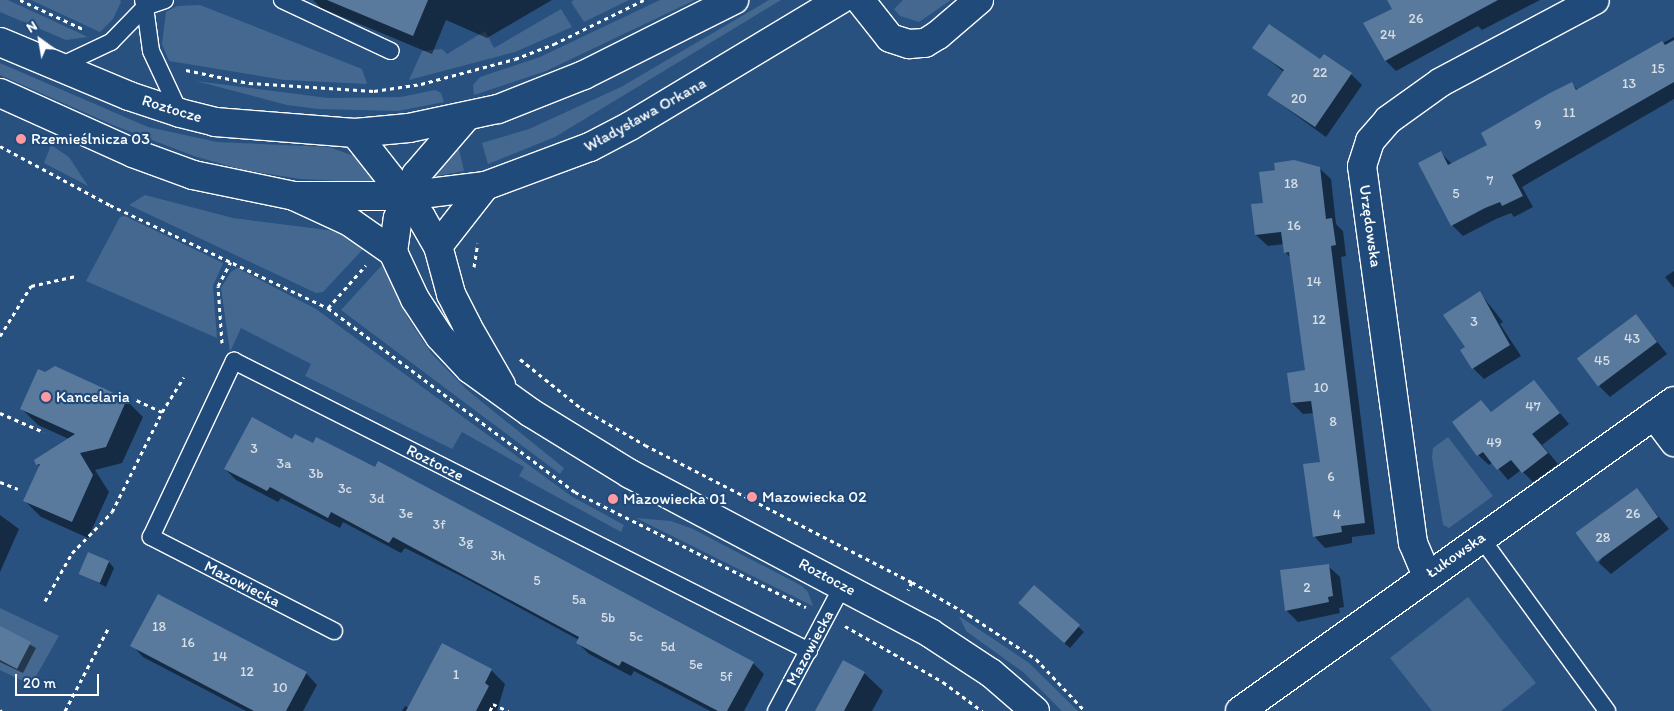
<!DOCTYPE html>
<html>
<head>
<meta charset="utf-8">
<style>
  body { margin:0 }
  #map { position:relative; width:1674px; height:711px; overflow:hidden; background:#28517f; font-family:Itim,sans-serif }
  div>[style] { position:absolute }
  .green>* { inset:0; background:#446890 }
  .shadow>* { inset:0; background:#0007 }
  .building>* { inset:0; background:#5a7a9d; transform-origin:0 0 }
  .path>* { height:3px; margin-top:-1.5px; transform-origin:0; background:repeating-linear-gradient(90deg,#fff 0 4px,transparent 0 8px) }
  .roads { filter:drop-shadow(1px 0 #fff) drop-shadow(-1px 0 #fff) drop-shadow(0 1px #fff) drop-shadow(0 -1px #fff) }
  .lane>* { height:16px; margin:-8px; padding:0 8px; transform-origin:8px; border-radius:8px; background:#1f4a7a }
  .street>* { height:28px; margin:-14px; padding:0 14px; transform-origin:14px; border-radius:14px; background:#1f4a7a }
  .secondary>* { height:28px; margin:-14px; padding:0 14px; transform-origin:14px; border-radius:14px; background:#1f4a7a }
  .dots>* { width:14px; height:14px; translate:-50% -50%; box-sizing:border-box; border:2px solid #1f4a7a; border-radius:50% }
  span { translate:-50% -50%; white-space:nowrap; text-align:center; line-height:1.15; -webkit-text-stroke:4.5px #1f4a7a; paint-order:stroke }
  .number-label { font-size:14px; color:#d6dee6 }
  .number-label span { -webkit-text-stroke-width:0 }
  .street-label { font-size:16px; color:#fff }
  .poi-label { font-size:16px; color:#fff }
  .left { translate:0 -50%; text-align:left }
  .north { position:absolute; left:15px; top:15px; width:50px; height:50px; -webkit-text-stroke:4px #1f4a7a; paint-order:stroke; rotate:328deg; font-size:14px; font-weight:700; line-height:20px; text-align:center; color:#fff }
  .north::after { content:''; display:block; margin:auto; width:18px; height:22px; background:#fff; clip-path:polygon(50% 0,100% 100%,50% 72%,0 100%) }
  .scale { position:absolute; left:15px; top:674px; width:84px; height:22px; box-sizing:border-box; border:2px solid #fff; border-top:0; padding-left:6px; font-size:15px; line-height:18px; white-space:nowrap; color:#fff; -webkit-text-stroke:4px #1f4a7a; paint-order:stroke }
</style>
</head>
<body>
<div id="map">
  <div class="green">
    <i style="clip-path:polygon(0 0,8px 0,88px 37px,66px 40px,0 12px)"></i>
    <i style="clip-path:polygon(31px 0,120px 0,121px 2px,113px 19px,100px 32px)"></i>
    <i style="clip-path:polygon(574px 0,629px 0,584px 22px,571px 2px)"></i>
    <i style="clip-path:polygon(660px 0,695px 0,546px 71px,474px 95px,473px 85px,480px 77px,540px 57px)"></i>
    <i style="clip-path:polygon(769px 0,781px 0,555px 137px,488px 164px,482px 143px,529px 129px,621px 87px)"></i>
    <i style="clip-path:polygon(903px 0,951px 0,919px 22px,900px 16px,894px 9px)"></i>
    <i style="clip-path:polygon(200px 5px,362px 69px,367px 84px,284px 80px,169px 61px,162px 44px,166px 12px,177px 6px)"></i>
    <i style="clip-path:polygon(561px 9px,572px 27px,515px 52px,409px 80px,422px 51px,442px 49px,447px 54px,485px 31px,494px 48px)"></i>
    <i style="clip-path:polygon(0 63px,148px 127px,217px 142px,329px 147px,368px 161px,380px 173px,376px 183px,301px 179px,243px 170px,194px 156px,113px 125px,0 75px)"></i>
    <i style="clip-path:polygon(196px 81px,328px 98px,401px 97px,435px 90px,441px 93px,444px 102px,398px 111px,318px 109px,287px 105px)"></i>
    <i style="clip-path:polygon(51px 145px,69px 157px,88px 186px,44px 163px)"></i>
    <i style="clip-path:polygon(459px 149px,464px 171px,431px 177px,451px 152px)"></i>
    <i style="clip-path:polygon(145px 195px,233px 218px,328px 230px,343px 234px,365px 247px,323px 292px,316px 293px,129px 205px)"></i>
    <i style="clip-path:polygon(125px 216px,223px 263px,213px 286px,217px 338px,86px 281px,120px 217px)"></i>
    <i style="clip-path:polygon(382px 265px,408px 318px,431px 353px,466px 389px,564px 468px,560px 474px,341px 310px)"></i>
    <i style="clip-path:polygon(237px 268px,316px 309px,571px 496px,624px 525px,621px 532px,519px 476px,524px 467px,462px 432px,452px 449px,305px 376px,311px 364px,241px 328px,230px 352px,221px 288px,231px 272px)"></i>
    <i style="clip-path:polygon(1448px 437px,1493px 496px,1449px 528px,1443px 525px,1432px 458px,1433px 448px)"></i>
    <i style="clip-path:polygon(636px 518px,671px 521px,693px 529px,802px 586px,808px 592px,813px 606px)"></i>
    <i style="clip-path:polygon(1468px 597px,1536px 683px,1501px 711px,1432px 711px,1390px 658px)"></i>
    <i style="clip-path:polygon(0 608px,59px 636px,31px 685px,0 670px)"></i>
    <i style="clip-path:polygon(959px 616px,1029px 663px,1078px 711px,1062px 711px,1023px 672px,966px 631px)"></i>
  </div>
  <div class="shadow">
    <i style="clip-path:polygon(313px 0,552px 0,487px 38px,446px 20px,432px 54px,321px 8px)"></i>
    <i style="clip-path:polygon(1389px 0,1540px 0,1482px 30px,1478px 26px,1396px 71px,1386px 61px,1394px 9px)"></i>
    <i style="clip-path:polygon(1674px 37px,1674px 99px,1522px 187px,1533px 207px,1514px 217px,1511px 213px,1496px 219px,1463px 236px,1452px 225px,1440px 152px,1452px 164px,1488px 145px,1572px 84px,1578px 90px)"></i>
    <i style="clip-path:polygon(1254px 48px,1320px 61px,1351px 74px,1362px 85px,1326px 137px,1268px 95px,1284px 72px)"></i>
    <i style="clip-path:polygon(1319px 168px,1331px 179px,1336px 224px,1343px 231px,1346px 256px,1341px 257px,1375px 534px,1352px 537px,1352px 543px,1325px 548px,1314px 536px,1321px 463px,1314px 413px,1303px 414px,1292px 403px,1306px 372px,1291px 258px,1285px 252px,1284px 244px,1268px 246px,1256px 235px,1264px 204px)"></i>
    <i style="clip-path:polygon(1674px 271px,1674px 288px,1665px 277px)"></i>
    <i style="clip-path:polygon(1480px 293px,1503px 322px,1500px 324px,1521px 356px,1484px 379px,1473px 368px,1467px 348px)"></i>
    <i style="clip-path:polygon(1636px 315px,1667px 354px,1610px 397px,1599px 386px)"></i>
    <i style="clip-path:polygon(55px 367px,127px 401px,143px 417px,122px 463px,95px 470px,109px 492px,88px 538px,41px 517px,24px 500px,40px 467px,37px 464px,69px 439px,38px 425px,22px 409px,45px 373px)"></i>
    <i style="clip-path:polygon(1534px 382px,1569px 424px,1542px 445px,1558px 464px,1533px 482px,1521px 470px,1508px 480px,1493px 462px,1489px 465px,1478px 455px,1454px 422px,1481px 401px,1492px 413px)"></i>
    <i style="clip-path:polygon(293px 441px,753px 663px,764px 674px,744px 711px,710px 711px,634px 671px,631px 676px,589px 654px,578px 643px,579px 640px,463px 577px,405px 548px,401px 553px,343px 522px,340px 528px,281px 498px,278px 502px,236px 480px,225px 469px)"></i>
    <i style="clip-path:polygon(1637px 490px,1669px 529px,1611px 574px,1599px 563px)"></i>
    <i style="clip-path:polygon(0 515px,19px 529px,0 572px)"></i>
    <i style="clip-path:polygon(109px 562px,114px 568px,106px 587px,80px 573px)"></i>
    <i style="clip-path:polygon(1328px 566px,1340px 577px,1344px 607px,1339px 608px,1340px 613px,1298px 622px,1286px 610px)"></i>
    <i style="clip-path:polygon(1034px 586px,1084px 632px,1070px 648px,1025px 609px)"></i>
    <i style="clip-path:polygon(0 628px,36px 648px,23px 673px,0 662px)"></i>
    <i style="clip-path:polygon(132px 645px,306px 673px,317px 685px,303px 711px,246px 711px,143px 657px)"></i>
    <i style="clip-path:polygon(442px 645px,491px 670px,505px 684px,497px 711px,402px 711px,405px 706px,409px 708px)"></i>
    <i style="clip-path:polygon(843px 662px,864px 673px,883px 691px,872px 711px,816px 711px)"></i>
  </div>
  <div class="building">
    <i style="clip-path:polygon(327px 0,428px 0,413px 36px)"></i>
    <i style="clip-path:polygon(1387px 0,1498px 0,1385px 61px,1363px 23px,1392px 9px)"></i>
    <i style="clip-path:polygon(1269px 24px,1320px 59px,1324px 54px,1352px 73px,1315px 127px,1267px 95px,1284px 70px,1252px 48px)"></i>
    <i style="clip-path:polygon(1674px 40px,1674px 82px,1512px 175px,1523px 196px,1502px 206px,1500px 202px,1485px 208px,1451px 226px,1418px 163px,1441px 151px,1448px 165px,1487px 145px,1481px 133px,1550px 93px,1572px 82px,1576px 90px,1662px 41px,1665px 45px)"></i>
    <i style="clip-path:polygon(1294px 160px,1320px 167px,1326px 219px,1332px 218px,1336px 245px,1331px 246px,1365px 523px,1341px 526px,1342px 532px,1313px 537px,1303px 464px,1320px 462px,1311px 401px,1291px 403px,1287px 373px,1305px 370px,1289px 252px,1284px 253px,1281px 232px,1255px 235px,1251px 204px,1263px 203px,1259px 172px,1275px 170px,1274px 163px)"></i>
    <i style="clip-path:polygon(1480px 291px,1510px 345px,1472px 369px,1460px 350px,1465px 347px,1443px 315px)"></i>
    <i style="left:1636px;top:314px;width:35px;height:74px;rotate:53deg"></i>
    <i style="clip-path:polygon(55px 366px,127px 399px,106px 447px,80px 453px,93px 475px,72px 522px,23px 501px,40px 464px,36px 465px,34px 460px,75px 434px,20px 409px,38px 369px,45px 372px)"></i>
    <i style="clip-path:polygon(1534px 380px,1560px 413px,1532px 434px,1548px 453px,1522px 473px,1511px 460px,1497px 470px,1483px 452px,1477px 456px,1452px 422px,1481px 400px,1491px 412px)"></i>
    <i style="clip-path:polygon(252px 417px,292px 439px,295px 434px,313px 443px,316px 437px,375px 467px,378px 461px,754px 662px,727px 711px,718px 711px,622px 661px,619px 666px,576px 643px,579px 637px,393px 537px,389px 543px,331px 512px,328px 518px,270px 487px,267px 491px,224px 469px)"></i>
    <i style="left:1637px;top:488px;width:36px;height:76px;rotate:54deg"></i>
    <i style="left:88px;top:552px;width:23px;height:24px;rotate:23deg"></i>
    <i style="clip-path:polygon(1329px 564px,1333px 596px,1328px 597px,1329px 602px,1285px 611px,1280px 570px)"></i>
    <i style="left:1034px;top:585px;width:61px;height:24px;rotate:41deg"></i>
    <i style="clip-path:polygon(158px 594px,307px 672px,286px 711px,254px 711px,130px 646px)"></i>
    <i style="clip-path:polygon(0 626px,31px 642px,17px 669px,0 660px)"></i>
    <i style="clip-path:polygon(442px 643px,492px 669px,485px 683px,489px 686px,476px 711px,406px 711px)"></i>
    <i style="clip-path:polygon(843px 660px,865px 672px,844px 711px,815px 711px)"></i>
  </div>
  <div class="path">
    <i style="left:20px;top:0;width:69px;rotate:24.7deg"></i>
    <i style="left:186px;top:70px;width:64px;rotate:11.7deg"></i>
    <i style="left:249px;top:83px;width:125px;rotate:3.7deg"></i>
    <i style="left:374px;top:91px;width:48px;rotate:-8.5deg"></i>
    <i style="left:421px;top:84px;width:97px;rotate:-14.9deg"></i>
    <i style="left:515px;top:59px;width:42px;rotate:-21deg"></i>
    <i style="left:554px;top:44px;width:100px;rotate:-26.1deg"></i>
    <i style="left:0;top:146px;width:125px;rotate:28.2deg"></i>
    <i style="left:110px;top:205px;width:241px;rotate:25.3deg"></i>
    <i style="left:328px;top:308px;width:308px;rotate:36.7deg"></i>
    <i style="left:575px;top:492px;width:258px;rotate:26.5deg"></i>
    <i style="left:474px;top:267px;width:24px;rotate:-81deg"></i>
    <i style="left:328px;top:308px;width:57px;rotate:-48.5deg"></i>
    <i style="left:0;top:336px;width:59px;rotate:-58.2deg"></i>
    <i style="left:31px;top:286px;width:46px;rotate:-12.5deg"></i>
    <i style="left:222px;top:343px;width:57px;rotate:-94deg"></i>
    <i style="left:218px;top:286px;width:27px;rotate:-62deg"></i>
    <i style="left:520px;top:359px;width:78px;rotate:38.8deg"></i>
    <i style="left:581px;top:408px;width:74px;rotate:30deg"></i>
    <i style="left:645px;top:445px;width:300px;rotate:27.2deg"></i>
    <i style="left:912px;top:582px;width:9px;rotate:117deg"></i>
    <i style="left:162px;top:412px;width:41px;rotate:-57.8deg"></i>
    <i style="left:0;top:413px;width:48px;rotate:23.4deg"></i>
    <i style="left:0;top:482px;width:19px;rotate:21deg"></i>
    <i style="left:912px;top:582px;width:66px;rotate:30.1deg"></i>
    <i style="left:969px;top:615px;width:80px;rotate:33.3deg"></i>
    <i style="left:1036px;top:659px;width:71px;rotate:46.7deg"></i>
    <i style="left:45px;top:601px;width:55px;rotate:-60.6deg"></i>
    <i style="left:72px;top:553px;width:57px;rotate:-45.7deg"></i>
    <i style="left:112px;top:512px;width:112px;rotate:-63.4deg"></i>
    <i style="left:162px;top:412px;width:31px;rotate:-155deg"></i>
    <i style="left:845px;top:626px;width:113px;rotate:29.7deg"></i>
    <i style="left:943px;top:682px;width:49px;rotate:36.6deg"></i>
    <i style="left:0;top:710px;width:2px;rotate:27deg"></i>
    <i style="left:65px;top:711px;width:95px;rotate:-62.4deg"></i>
    <i style="left:490px;top:711px;width:8px;rotate:-67deg"></i>
    <i style="left:493px;top:704px;width:17px;rotate:25deg"></i>
  </div>
  <div class="roads">
    <div class="lane">
      <i style="left:143px;top:0;width:7px;rotate:74deg"></i>
      <i style="left:145px;top:7px;width:21px;rotate:-19deg"></i>
      <i style="left:282px;top:0;width:120px;rotate:25.1deg"></i>
      <i style="left:58px;top:67px;width:59px;rotate:-25.3deg"></i>
      <i style="left:111px;top:42px;width:49px;rotate:-45.8deg"></i>
      <i style="left:145px;top:7px;width:44px;rotate:82.2deg"></i>
      <i style="left:151px;top:51px;width:68px;rotate:64.9deg"></i>
      <i style="left:1481px;top:538px;width:214px;rotate:53.9deg"></i>
      <i style="left:334px;top:631px;width:206px;rotate:-152.8deg"></i>
      <i style="left:151px;top:537px;width:195px;rotate:-64.8deg"></i>
      <i style="left:234px;top:361px;width:644px;rotate:26.76deg"></i>
      <i style="left:776px;top:711px;width:143px;rotate:-62deg"></i>
    </div>
    <div class="street">
      <i style="left:860px;top:0;width:48px;rotate:51.7deg"></i>
      <i style="left:890px;top:38px;width:20px;rotate:18deg"></i>
      <i style="left:909px;top:44px;width:16px;rotate:-4deg"></i>
      <i style="left:925px;top:43px;width:15px;rotate:-32deg"></i>
      <i style="left:938px;top:35px;width:54px;rotate:-40.5deg"></i>
      <i style="left:1654px;top:415px;width:34px;rotate:53deg"></i>
      <i style="left:1427px;top:576px;width:36px;rotate:-113deg"></i>
      <i style="left:1413px;top:543px;width:380px;rotate:-97.7deg"></i>
      <i style="left:1362px;top:166px;width:26px;rotate:-72deg"></i>
      <i style="left:1370px;top:141px;width:28px;rotate:-49deg"></i>
      <i style="left:1388px;top:120px;width:65px;rotate:-35.6deg"></i>
      <i style="left:1441px;top:82px;width:174px;rotate:-28deg"></i>
      <i style="left:1240px;top:711px;width:533px;rotate:-35.54deg"></i>
    </div>
    <div class="secondary">
      <i style="left:0;top:42px;width:140px;rotate:22.7deg"></i>
      <i style="left:129px;top:96px;width:54px;rotate:18.4deg"></i>
      <i style="left:180px;top:113px;width:36px;rotate:14deg"></i>
      <i style="left:215px;top:122px;width:140px;rotate:4.5deg"></i>
      <i style="left:355px;top:133px;width:54px;rotate:-5.3deg"></i>
      <i style="left:409px;top:128px;width:91px;rotate:-12.1deg"></i>
      <i style="left:498px;top:109px;width:92px;rotate:-21.6deg"></i>
      <i style="left:584px;top:75px;width:168px;rotate:-26.6deg"></i>
      <i style="left:0;top:93px;width:146px;rotate:24.3deg"></i>
      <i style="left:133px;top:153px;width:64px;rotate:20.1deg"></i>
      <i style="left:193px;top:175px;width:103px;rotate:11.7deg"></i>
      <i style="left:294px;top:196px;width:111px"></i>
      <i style="left:405px;top:196px;width:81px;rotate:-7.1deg"></i>
      <i style="left:485px;top:186px;width:112px;rotate:-20.4deg"></i>
      <i style="left:590px;top:147px;width:45px;rotate:-27.7deg"></i>
      <i style="left:630px;top:126px;width:245px;rotate:-31deg"></i>
      <i style="left:355px;top:133px;width:107px;rotate:51.8deg"></i>
      <i style="left:421px;top:217px;width:34px;rotate:60deg"></i>
      <i style="left:438px;top:246px;width:50px;rotate:74.8deg"></i>
      <i style="left:451px;top:294px;width:36px;rotate:63deg"></i>
      <i style="left:467px;top:326px;width:68px;rotate:60deg"></i>
      <i style="left:294px;top:196px;width:62px;rotate:24.9deg"></i>
      <i style="left:350px;top:222px;width:52px;rotate:34.9deg"></i>
      <i style="left:393px;top:252px;width:52px;rotate:64.9deg"></i>
      <i style="left:415px;top:299px;width:45px;rotate:56.7deg"></i>
      <i style="left:440px;top:337px;width:44px;rotate:46.8deg"></i>
      <i style="left:470px;top:369px;width:75px;rotate:35.8deg"></i>
      <i style="left:531px;top:413px;width:116px;rotate:31.6deg"></i>
      <i style="left:630px;top:474px;width:340px;rotate:27.9deg"></i>
      <i style="left:930px;top:633px;width:73px;rotate:33.3deg"></i>
      <i style="left:991px;top:673px;width:58px;rotate:40.8deg"></i>
      <i style="left:438px;top:246px;width:76px;rotate:-51.9deg"></i>
      <i style="left:393px;top:252px;width:34px;rotate:-82deg"></i>
      <i style="left:398px;top:218px;width:47px;rotate:-67.3deg"></i>
      <i style="left:416px;top:175px;width:77px;rotate:-49.2deg"></i>
    </div>
  </div>
  <div class="dots">
    <i style="left:21px;top:139px;background:#ff9aa2"></i>
    <i style="left:46px;top:397px;background:#ff9aa2"></i>
    <i style="left:752px;top:497px;background:#ff9aa2"></i>
    <i style="left:613px;top:499px;background:#ff9aa2"></i>
  </div>
  <div class="number-label">
    <span style="left:1416px;top:19px">26</span>
    <span style="left:1388px;top:35px">24</span>
    <span style="left:1658px;top:69px">15</span>
    <span style="left:1320px;top:73px">22</span>
    <span style="left:1629px;top:84px">13</span>
    <span style="left:1299px;top:99px">20</span>
    <span style="left:1569px;top:113px">11</span>
    <span style="left:1538px;top:125px">9</span>
    <span style="left:1490px;top:181px">7</span>
    <span style="left:1291px;top:184px">18</span>
    <span style="left:1456px;top:194px">5</span>
    <span style="left:1294px;top:226px">16</span>
    <span style="left:1314px;top:282px">14</span>
    <span style="left:1319px;top:320px">12</span>
    <span style="left:1474px;top:322px">3</span>
    <span style="left:1632px;top:339px">43</span>
    <span style="left:1602px;top:361px">45</span>
    <span style="left:1321px;top:388px">10</span>
    <span style="left:1533px;top:407px">47</span>
    <span style="left:1333px;top:422px">8</span>
    <span style="left:1494px;top:443px">49</span>
    <span style="left:254px;top:449px">3</span>
    <span style="left:284px;top:464px">3a</span>
    <span style="left:316px;top:474px">3b</span>
    <span style="left:1331px;top:477px">6</span>
    <span style="left:345px;top:489px">3c</span>
    <span style="left:377px;top:499px">3d</span>
    <span style="left:406px;top:514px">3e</span>
    <span style="left:1633px;top:514px">26</span>
    <span style="left:1337px;top:515px">4</span>
    <span style="left:439px;top:525px">3f</span>
    <span style="left:1603px;top:538px">28</span>
    <span style="left:466px;top:542px">3g</span>
    <span style="left:498px;top:556px">3h</span>
    <span style="left:537px;top:581px">5</span>
    <span style="left:1307px;top:588px">2</span>
    <span style="left:579px;top:600px">5a</span>
    <span style="left:608px;top:618px">5b</span>
    <span style="left:159px;top:627px">18</span>
    <span style="left:636px;top:637px">5c</span>
    <span style="left:188px;top:643px">16</span>
    <span style="left:668px;top:647px">5d</span>
    <span style="left:220px;top:657px">14</span>
    <span style="left:696px;top:665px">5e</span>
    <span style="left:247px;top:672px">12</span>
    <span style="left:456px;top:675px">1</span>
    <span style="left:726px;top:677px">5f</span>
    <span style="left:280px;top:688px">10</span>
  </div>
  <div class="street-label">
    <span style="left:172px;top:109px;rotate:17deg">Roztocze</span>
    <span style="left:645px;top:115px;rotate:-29deg">Władysława Orkana</span>
    <span style="left:1370px;top:226px;rotate:82deg">Urzędowska</span>
    <span style="left:435px;top:463px;rotate:27deg">Roztocze</span>
    <span style="left:1456px;top:555px;rotate:-35deg">Łukowska</span>
    <span style="left:827px;top:577px;rotate:28deg">Roztocze</span>
    <span style="left:242px;top:584px;rotate:27deg">Mazowiecka</span>
    <span style="left:810px;top:648px;rotate:-62deg">Mazowiecka</span>
  </div>
  <div class="poi-label">
    <span class="left" style="left:31px;top:139px">Rzemieślnicza 03</span>
    <span class="left" style="left:56px;top:397px">Kancelaria</span>
    <span class="left" style="left:762px;top:497px">Mazowiecka 02</span>
    <span class="left" style="left:623px;top:499px">Mazowiecka 01</span>
  </div>
  <div class="north">N</div>
  <div class="scale">20 m</div>
</div>
</body>
</html>
